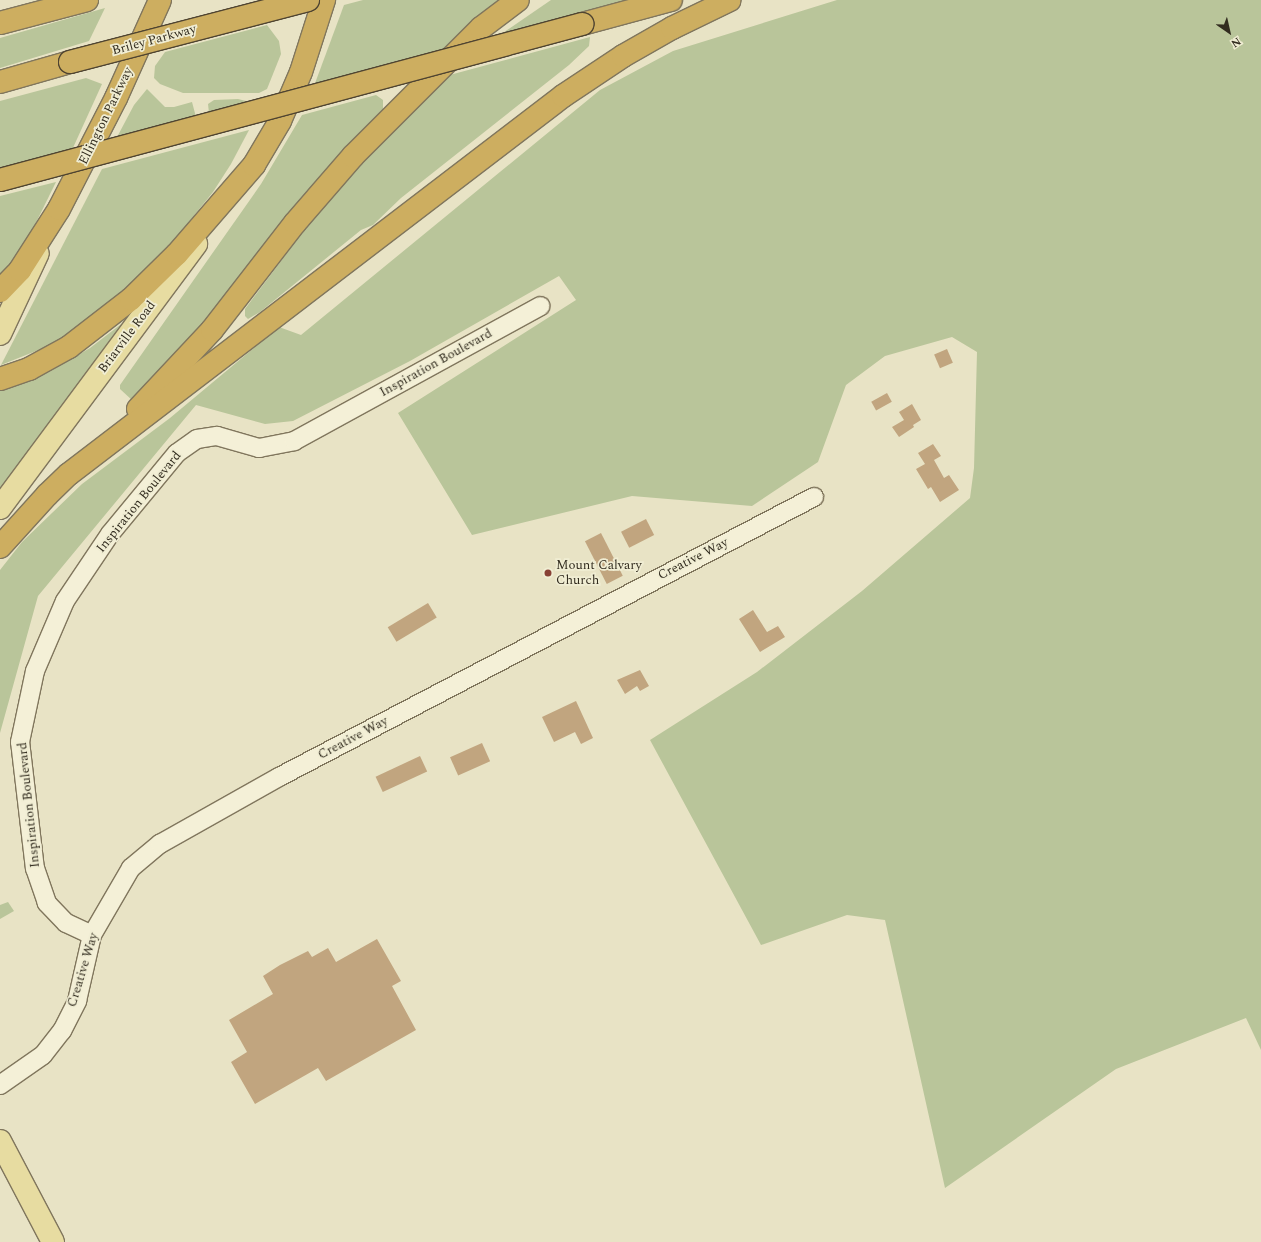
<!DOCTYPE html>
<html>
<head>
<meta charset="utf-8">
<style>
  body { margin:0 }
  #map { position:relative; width:1261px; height:1242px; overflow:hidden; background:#e8e3c5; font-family:Spectral,serif }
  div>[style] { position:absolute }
  .green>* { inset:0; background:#b9c59a }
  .building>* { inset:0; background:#c1a57f; transform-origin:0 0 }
  .roads { filter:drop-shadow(1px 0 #80765d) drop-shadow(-1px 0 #80765d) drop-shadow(0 1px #80765d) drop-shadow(0 -1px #80765d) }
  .minor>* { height:18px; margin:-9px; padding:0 9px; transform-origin:9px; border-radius:9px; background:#f4f0d7 }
  .major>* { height:22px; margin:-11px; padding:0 11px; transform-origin:11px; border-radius:11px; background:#e7dca1 }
  .highway>* { height:22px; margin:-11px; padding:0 11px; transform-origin:11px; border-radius:11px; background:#cdae60 }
  .bridges { filter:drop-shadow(1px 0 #4f4431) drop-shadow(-1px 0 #4f4431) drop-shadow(0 1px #4f4431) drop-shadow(0 -1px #4f4431) }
  .highway-bridge>* { height:22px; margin:-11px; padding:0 11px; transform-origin:11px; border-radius:11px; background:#cdae60 }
  .dots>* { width:11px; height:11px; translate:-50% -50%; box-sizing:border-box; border:2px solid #f0edd3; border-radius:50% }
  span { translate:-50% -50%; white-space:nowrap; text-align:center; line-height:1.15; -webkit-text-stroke:3.5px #f0edd3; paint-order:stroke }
  .street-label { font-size:13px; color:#322c1f }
  .poi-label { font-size:13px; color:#322c1f }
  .left { translate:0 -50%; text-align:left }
  .north { position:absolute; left:1209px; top:12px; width:40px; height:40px; -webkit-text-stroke:3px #f0edd3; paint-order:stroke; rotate:146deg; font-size:11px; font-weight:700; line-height:16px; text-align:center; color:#322c1f }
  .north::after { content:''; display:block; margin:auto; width:14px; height:18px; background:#322c1f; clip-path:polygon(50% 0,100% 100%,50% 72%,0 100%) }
</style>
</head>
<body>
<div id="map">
  <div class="green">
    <i style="clip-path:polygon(363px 0,507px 0,445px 51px,314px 86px,344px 5px)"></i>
    <i style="clip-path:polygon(551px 0,628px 0,497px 37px)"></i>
    <i style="clip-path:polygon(837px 0,1261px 0,1261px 1050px,1246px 1018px,1116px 1069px,945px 1188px,885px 920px,847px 915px,761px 945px,650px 740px,757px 672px,862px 591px,970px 498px,974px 468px,977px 352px,952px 337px,885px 356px,846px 385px,818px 462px,752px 506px,632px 496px,472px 535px,398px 413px,576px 300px,559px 276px,410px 361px,293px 421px,265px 424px,196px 405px,38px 596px,0 733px,0 570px,22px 542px,82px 484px,170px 418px,279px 327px,301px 335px,600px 90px,673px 51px)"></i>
    <i style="clip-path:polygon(105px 8px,89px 41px,0 68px,0 38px)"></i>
    <i style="clip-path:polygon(267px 25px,279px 41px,281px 54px,267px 89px,259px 93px,183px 93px,160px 84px,154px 78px,155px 66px,165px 52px)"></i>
    <i style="clip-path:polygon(590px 37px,589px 46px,569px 65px,401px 198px,373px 225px,361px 230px,260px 312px,248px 319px,245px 316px,245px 309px,320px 209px,350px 174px,446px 76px)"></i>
    <i style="clip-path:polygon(86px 78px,102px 84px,72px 150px,0 169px,0 101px)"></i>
    <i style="clip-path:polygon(147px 89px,165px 107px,174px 107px,192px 102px,196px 117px,116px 139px,134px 105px)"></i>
    <i style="clip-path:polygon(376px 95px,383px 100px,383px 112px,210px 323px,133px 401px,120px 389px,120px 385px,261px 184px,302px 115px)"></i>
    <i style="clip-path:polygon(238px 99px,250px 102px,209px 113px,208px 104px,214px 100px)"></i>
    <i style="clip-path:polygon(249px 130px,231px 164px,213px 192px,167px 249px,143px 274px,93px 318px,56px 343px,1px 365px,102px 169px)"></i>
    <i style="clip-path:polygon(56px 182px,18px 259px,0 280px,0 196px)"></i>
    <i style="clip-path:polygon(133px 315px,0 499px,0 391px,49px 372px,90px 348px)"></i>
    <i style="clip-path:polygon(8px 902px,14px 911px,0 919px,0 905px)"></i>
  </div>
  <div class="building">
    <i style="left:947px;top:349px;width:15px;height:14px;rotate:67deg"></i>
    <i style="left:887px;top:393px;width:10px;height:18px;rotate:61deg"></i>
    <i style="clip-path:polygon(912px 404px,921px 420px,913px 425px,914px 427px,899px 437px,892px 427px,904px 420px,899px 412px)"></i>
    <i style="clip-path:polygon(933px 444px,941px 456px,934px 460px,944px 478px,949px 475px,959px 490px,940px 502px,931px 487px,928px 489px,916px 469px,925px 464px,918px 453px)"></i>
    <i style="left:646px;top:519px;width:18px;height:28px;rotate:63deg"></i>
    <i style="left:601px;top:533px;width:48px;height:18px;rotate:63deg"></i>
    <i style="left:428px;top:603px;width:17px;height:47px;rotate:59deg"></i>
    <i style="clip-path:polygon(753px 610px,767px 632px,778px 626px,785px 637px,760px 652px,739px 619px)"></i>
    <i style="clip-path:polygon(640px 670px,649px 686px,640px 691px,637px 686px,625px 694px,617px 680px)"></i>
    <i style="clip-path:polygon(576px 701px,593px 738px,581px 744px,575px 732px,554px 742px,542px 717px)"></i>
    <i style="left:482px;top:743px;width:20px;height:35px;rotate:66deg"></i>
    <i style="left:420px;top:756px;width:17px;height:49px;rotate:65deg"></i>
    <i style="clip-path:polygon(377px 939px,401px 981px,392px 986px,416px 1030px,326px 1081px,318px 1068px,255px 1104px,231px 1062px,247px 1052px,229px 1020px,273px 994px,263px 976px,280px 965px,308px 951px,312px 957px,328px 948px,336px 962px)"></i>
  </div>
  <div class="roads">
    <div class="minor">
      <i style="left:92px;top:935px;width:29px;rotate:-155deg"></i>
      <i style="left:66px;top:923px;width:28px;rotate:-134deg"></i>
      <i style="left:47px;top:903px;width:36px;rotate:-109deg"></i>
      <i style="left:35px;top:869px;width:128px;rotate:-96.7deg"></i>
      <i style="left:20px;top:742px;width:73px;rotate:-78.1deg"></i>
      <i style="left:35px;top:671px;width:76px;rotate:-66.8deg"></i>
      <i style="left:65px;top:601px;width:81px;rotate:-56.1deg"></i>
      <i style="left:110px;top:534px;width:105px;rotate:-50.4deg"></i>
      <i style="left:177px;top:453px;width:24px;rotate:-35deg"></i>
      <i style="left:197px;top:439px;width:20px;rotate:-9deg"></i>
      <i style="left:217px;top:436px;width:44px;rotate:15.9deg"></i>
      <i style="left:259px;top:448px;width:36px;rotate:-11deg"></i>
      <i style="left:294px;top:441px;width:281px;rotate:-28.7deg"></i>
      <i style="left:0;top:1085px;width:52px;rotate:-34.9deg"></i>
      <i style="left:43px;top:1055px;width:31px;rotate:-52deg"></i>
      <i style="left:62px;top:1031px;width:34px;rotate:-63deg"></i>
      <i style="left:77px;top:1001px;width:68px;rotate:-77.2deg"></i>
      <i style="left:92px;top:935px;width:78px;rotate:-59.8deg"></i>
      <i style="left:131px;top:868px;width:38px;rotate:-40deg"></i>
      <i style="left:160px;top:844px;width:137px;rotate:-29.4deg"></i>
      <i style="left:279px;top:777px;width:604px;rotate:-27.63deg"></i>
    </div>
    <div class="major">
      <i style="left:0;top:334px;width:89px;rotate:-64.9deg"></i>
      <i style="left:0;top:508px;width:329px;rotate:-53.4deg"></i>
      <i style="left:0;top:1141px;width:114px;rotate:62.3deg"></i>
    </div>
    <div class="highway">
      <i style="left:0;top:23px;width:90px;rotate:-14.8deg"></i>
      <i style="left:582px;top:24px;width:92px;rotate:-15.1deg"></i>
      <i style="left:0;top:82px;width:73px;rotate:-15.9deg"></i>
      <i style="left:0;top:291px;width:29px;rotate:-46deg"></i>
      <i style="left:20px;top:270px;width:72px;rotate:-57.4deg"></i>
      <i style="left:59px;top:209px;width:125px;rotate:-62.8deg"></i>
      <i style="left:116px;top:98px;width:107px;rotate:-65.8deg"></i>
      <i style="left:0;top:379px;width:31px;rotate:-19deg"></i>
      <i style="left:29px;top:369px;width:46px;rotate:-28.8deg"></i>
      <i style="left:69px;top:347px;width:78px;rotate:-37.7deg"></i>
      <i style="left:131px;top:299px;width:64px;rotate:-44.4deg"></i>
      <i style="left:177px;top:254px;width:118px;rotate:-49.1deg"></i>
      <i style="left:254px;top:165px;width:51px;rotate:-59.4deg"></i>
      <i style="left:280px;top:121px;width:53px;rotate:-66.8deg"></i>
      <i style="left:301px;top:72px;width:76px;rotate:-72.3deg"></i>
      <i style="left:138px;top:409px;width:108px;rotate:-46.9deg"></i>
      <i style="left:212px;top:330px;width:135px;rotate:-52.2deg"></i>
      <i style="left:295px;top:223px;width:89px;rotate:-49.1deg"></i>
      <i style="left:353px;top:156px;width:181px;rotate:-45deg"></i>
      <i style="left:481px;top:28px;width:46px;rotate:-37.1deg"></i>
      <i style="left:0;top:547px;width:70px;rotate:-47.9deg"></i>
      <i style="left:47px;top:495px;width:30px;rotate:-44deg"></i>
      <i style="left:69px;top:474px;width:622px;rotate:-37.42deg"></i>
      <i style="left:563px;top:96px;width:72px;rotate:-33.7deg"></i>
      <i style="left:623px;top:56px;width:56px;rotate:-29.7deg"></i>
      <i style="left:672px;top:28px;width:64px;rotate:-25.8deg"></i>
    </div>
  </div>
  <div class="bridges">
    <div class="highway-bridge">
      <i style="left:70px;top:62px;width:246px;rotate:-14.6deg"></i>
      <i style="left:0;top:180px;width:603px;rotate:-15deg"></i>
    </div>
  </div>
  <div class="dots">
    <i style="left:548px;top:573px;background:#884135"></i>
  </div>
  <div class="street-label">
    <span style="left:154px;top:40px;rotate:-15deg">Briley Parkway</span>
    <span style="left:106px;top:116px;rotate:-64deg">Ellington Parkway</span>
    <span style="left:127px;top:337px;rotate:-53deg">Briarville Road</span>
    <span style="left:436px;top:363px;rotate:-29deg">Inspiration Boulevard</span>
    <span style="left:139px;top:502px;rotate:-51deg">Inspiration Boulevard</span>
    <span style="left:693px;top:559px;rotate:-27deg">Creative Way</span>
    <span style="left:353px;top:738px;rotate:-28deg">Creative Way</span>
    <span style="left:29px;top:805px;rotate:-96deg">Inspiration Boulevard</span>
    <span style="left:83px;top:970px;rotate:-73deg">Creative Way</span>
  </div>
  <div class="poi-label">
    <span class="left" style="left:556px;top:573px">Mount Calvary<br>Church</span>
  </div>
  <div class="north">N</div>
</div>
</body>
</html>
